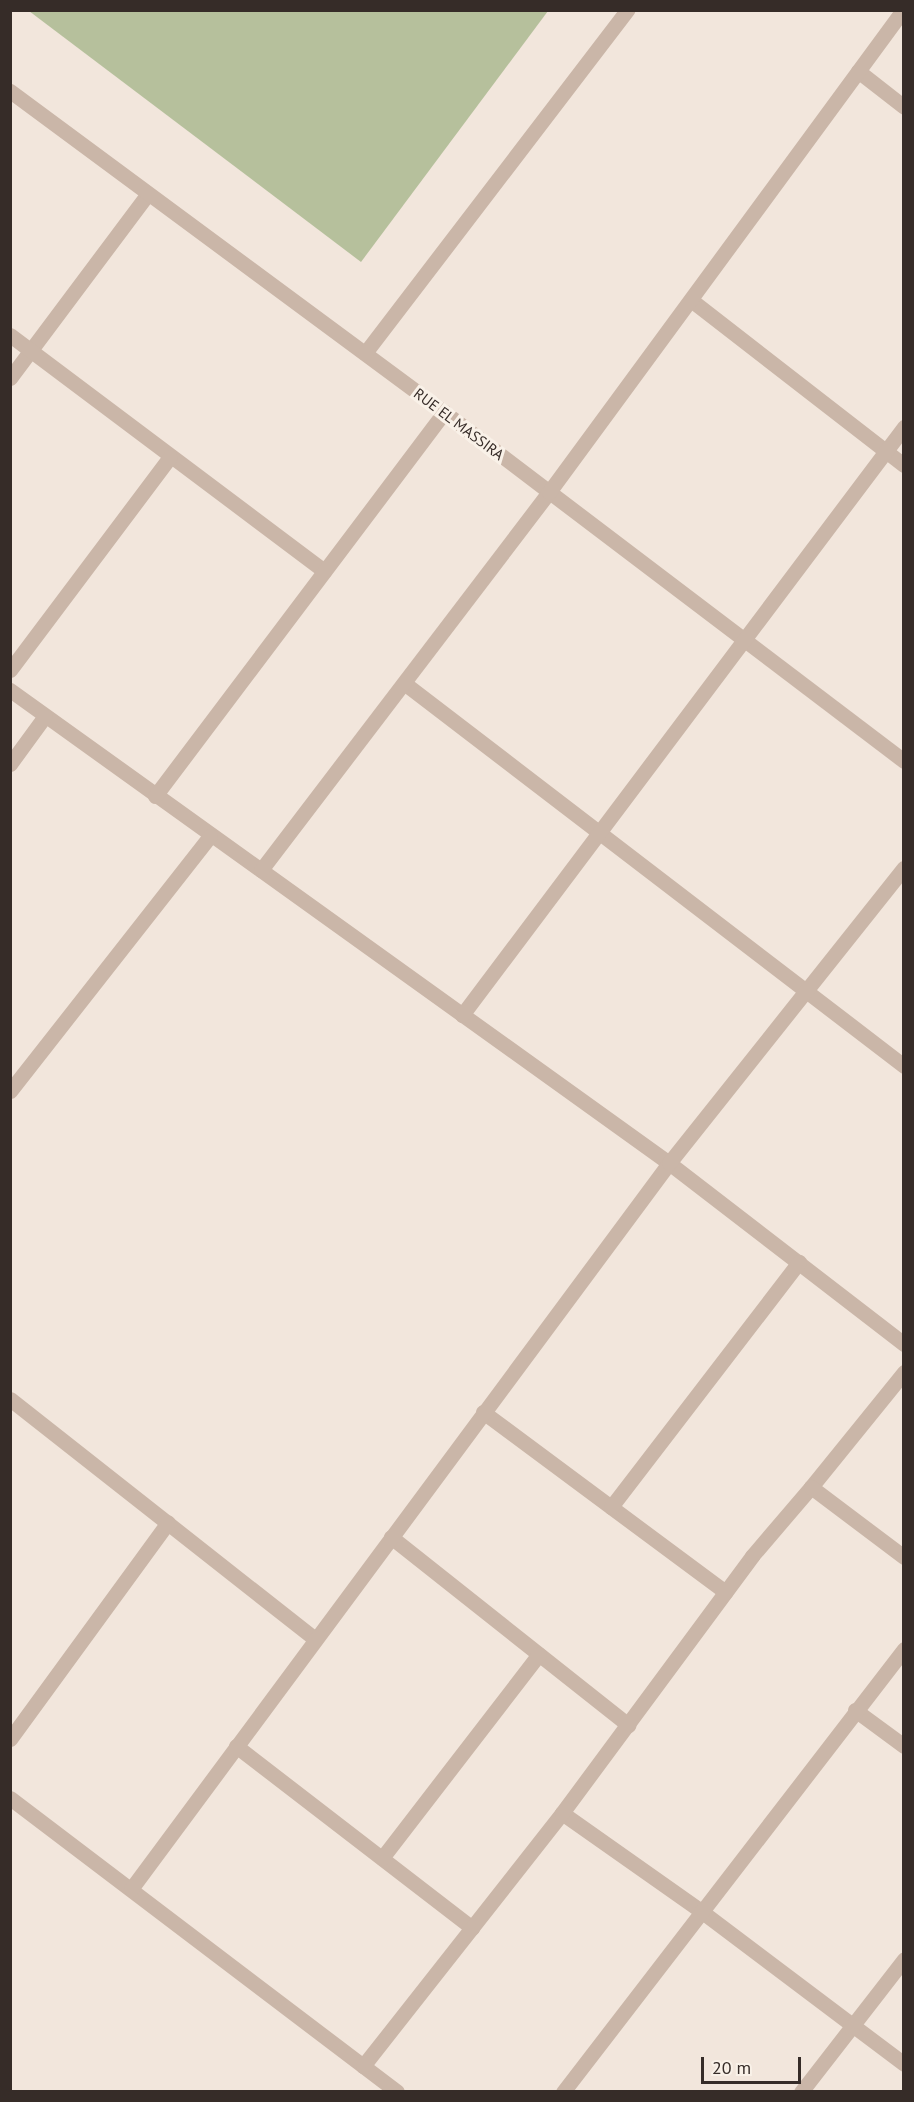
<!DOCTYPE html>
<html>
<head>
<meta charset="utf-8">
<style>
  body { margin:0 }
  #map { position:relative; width:914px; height:2102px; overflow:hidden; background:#f2e6dc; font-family:"PT Sans",sans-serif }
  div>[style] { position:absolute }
  .green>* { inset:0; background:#b6c09c }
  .service>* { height:15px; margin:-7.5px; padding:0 7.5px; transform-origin:7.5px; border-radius:7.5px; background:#cab6a8 }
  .minor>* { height:15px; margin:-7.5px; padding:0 7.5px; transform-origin:7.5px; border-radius:7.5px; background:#cab6a8 }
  span { translate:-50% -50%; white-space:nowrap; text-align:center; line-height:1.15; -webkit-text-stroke:6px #f9f1e8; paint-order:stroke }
  .street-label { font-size:15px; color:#362c28 }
  .frame { position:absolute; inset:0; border:12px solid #362c28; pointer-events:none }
  .scale { position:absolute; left:701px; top:2057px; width:100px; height:27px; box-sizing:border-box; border:3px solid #362c28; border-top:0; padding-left:8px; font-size:18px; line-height:21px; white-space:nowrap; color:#362c28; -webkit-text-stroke:4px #f9f1e8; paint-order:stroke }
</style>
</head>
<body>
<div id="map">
  <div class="green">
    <i style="clip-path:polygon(29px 11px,548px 11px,361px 262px)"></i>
  </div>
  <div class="service">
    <i style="left:10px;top:378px;width:229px;rotate:-53.2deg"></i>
  </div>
  <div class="minor">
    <i style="left:858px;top:71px;width:58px;rotate:38deg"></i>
    <i style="left:10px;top:91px;width:540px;rotate:36.49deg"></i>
    <i style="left:444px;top:412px;width:577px;rotate:37.19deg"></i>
    <i style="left:691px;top:300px;width:269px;rotate:37.8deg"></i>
    <i style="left:10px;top:335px;width:393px;rotate:36.9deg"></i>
    <i style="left:365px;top:353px;width:432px;rotate:-52.6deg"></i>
    <i style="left:10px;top:670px;width:266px;rotate:-53.1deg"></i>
    <i style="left:404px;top:683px;width:630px;rotate:37.45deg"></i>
    <i style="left:10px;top:690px;width:811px;rotate:35.67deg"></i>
    <i style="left:669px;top:1163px;width:297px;rotate:37.6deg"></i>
    <i style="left:10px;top:764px;width:59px;rotate:-53.9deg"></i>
    <i style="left:155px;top:796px;width:481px;rotate:-53deg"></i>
    <i style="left:261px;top:870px;width:475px;rotate:-52.7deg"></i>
    <i style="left:549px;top:492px;width:598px;rotate:-53.7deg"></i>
    <i style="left:462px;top:1015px;width:736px;rotate:-53.07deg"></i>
    <i style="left:10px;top:1091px;width:324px;rotate:-51.9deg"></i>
    <i style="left:10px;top:1399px;width:388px;rotate:38.2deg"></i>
    <i style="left:483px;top:1412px;width:302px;rotate:36.6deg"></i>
    <i style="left:811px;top:1487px;width:148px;rotate:-51deg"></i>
    <i style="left:611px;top:1507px;width:309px;rotate:-52.5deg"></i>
    <i style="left:391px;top:1537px;width:303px;rotate:38.4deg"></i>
    <i style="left:855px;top:1710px;width:61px;rotate:36.3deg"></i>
    <i style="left:10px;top:1739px;width:268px;rotate:-53.9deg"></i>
    <i style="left:236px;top:1746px;width:298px;rotate:37.6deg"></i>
    <i style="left:10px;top:1798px;width:486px;rotate:37.2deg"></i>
    <i style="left:562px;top:1813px;width:170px;rotate:35.2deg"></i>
    <i style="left:701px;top:1911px;width:254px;rotate:37deg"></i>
    <i style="left:382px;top:1858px;width:257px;rotate:-52.4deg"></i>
    <i style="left:131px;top:1889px;width:904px;rotate:-53.46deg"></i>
    <i style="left:669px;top:1163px;width:377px;rotate:-51.5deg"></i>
    <i style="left:363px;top:2066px;width:322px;rotate:-51.8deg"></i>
    <i style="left:562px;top:1813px;width:320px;rotate:-53.5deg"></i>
    <i style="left:752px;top:1556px;width:91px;rotate:-49.5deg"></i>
    <i style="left:811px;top:1487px;width:116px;rotate:37deg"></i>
    <i style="left:563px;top:2092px;width:559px;rotate:-52.41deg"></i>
    <i style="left:801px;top:2092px;width:168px;rotate:-52.2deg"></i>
  </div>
  <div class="street-label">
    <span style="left:459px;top:424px;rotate:37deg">RUE EL MASSIRA</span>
  </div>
  <div class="frame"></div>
  <div class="scale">20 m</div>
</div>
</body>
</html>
